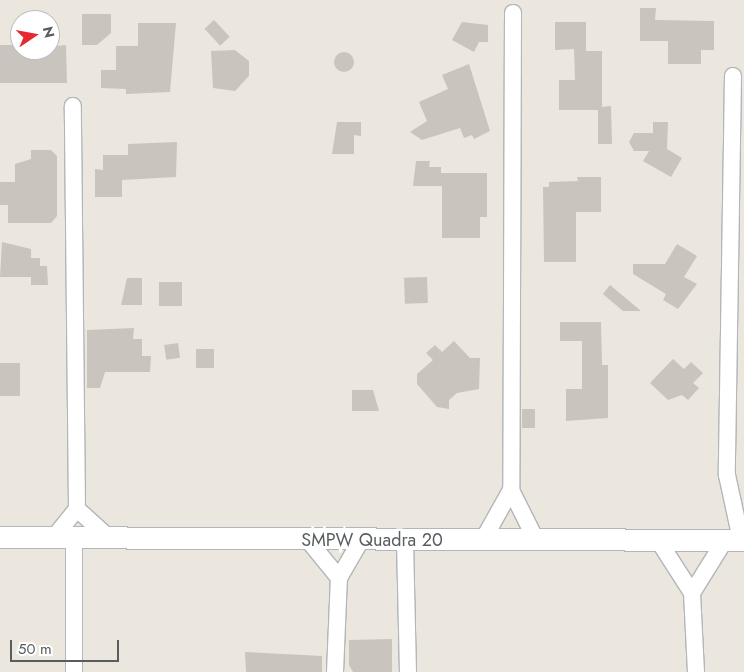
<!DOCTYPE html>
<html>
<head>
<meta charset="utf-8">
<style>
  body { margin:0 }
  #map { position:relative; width:744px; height:672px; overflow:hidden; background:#ebe7df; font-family:Jost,sans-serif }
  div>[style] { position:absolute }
  .building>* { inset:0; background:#c9c4bd; transform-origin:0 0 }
  .round { border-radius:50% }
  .roads { filter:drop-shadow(1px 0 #b2b6ba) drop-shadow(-1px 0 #b2b6ba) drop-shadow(0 1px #b2b6ba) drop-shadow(0 -1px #b2b6ba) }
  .minor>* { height:16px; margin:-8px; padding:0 8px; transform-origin:8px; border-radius:8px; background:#fff }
  .tertiary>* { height:21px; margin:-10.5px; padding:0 10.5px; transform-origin:10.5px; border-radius:10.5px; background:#fff }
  span { translate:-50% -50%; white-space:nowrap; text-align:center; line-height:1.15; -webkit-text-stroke:5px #fff; paint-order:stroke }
  .street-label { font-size:18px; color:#585d60 }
  .north { position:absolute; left:10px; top:10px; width:50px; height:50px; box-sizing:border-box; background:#fff; border:1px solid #bcbebf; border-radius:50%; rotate:78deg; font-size:14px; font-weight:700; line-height:20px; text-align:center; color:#585d60 }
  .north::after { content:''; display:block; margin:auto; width:18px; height:22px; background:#e8282f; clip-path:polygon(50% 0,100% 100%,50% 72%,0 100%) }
  .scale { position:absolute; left:10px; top:640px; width:109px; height:22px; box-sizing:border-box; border:2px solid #585d60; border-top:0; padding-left:6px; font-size:15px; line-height:18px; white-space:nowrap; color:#585d60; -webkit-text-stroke:4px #fff; paint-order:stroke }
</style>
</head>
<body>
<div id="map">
  <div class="building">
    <i style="clip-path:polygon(640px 8px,656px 8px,655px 20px,714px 21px,714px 50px,701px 50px,701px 64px,668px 64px,668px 41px,640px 41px)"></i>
    <i style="clip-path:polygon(82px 14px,111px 14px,111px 33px,97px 45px,82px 45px)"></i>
    <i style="left:214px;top:20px;width:23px;height:13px;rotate:47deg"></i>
    <i style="clip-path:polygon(462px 22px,488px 25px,488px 42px,479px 42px,474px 52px,452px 40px)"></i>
    <i style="clip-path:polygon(555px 22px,586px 22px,586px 51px,602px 51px,602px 107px,611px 106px,612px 144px,598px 144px,598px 110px,559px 110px,559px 80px,575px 80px,574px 49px,555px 50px)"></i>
    <i style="clip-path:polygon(138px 23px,176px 23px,170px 92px,126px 94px,126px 89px,101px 88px,101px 70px,116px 70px,116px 46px,138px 46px)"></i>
    <i style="clip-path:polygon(0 45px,20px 45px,20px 50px,66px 45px,67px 83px,0 83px)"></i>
    <i style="clip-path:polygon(235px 50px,249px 61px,249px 76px,235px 91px,213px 88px,211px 51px)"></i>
    <i class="round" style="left:334px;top:52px;width:20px;height:20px"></i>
    <i style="clip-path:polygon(469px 64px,490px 131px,474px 139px,472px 135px,464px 138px,460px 128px,422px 140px,410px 132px,427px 121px,419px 102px,448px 89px,442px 75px)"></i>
    <i style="clip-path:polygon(337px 122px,361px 122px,361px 136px,354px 135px,354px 154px,332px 154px)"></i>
    <i style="clip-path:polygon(653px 122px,668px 122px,667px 149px,682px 158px,671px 177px,643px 161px,649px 151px,634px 151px,629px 142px,634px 133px,653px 133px)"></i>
    <i style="clip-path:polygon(177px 142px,176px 177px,122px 180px,122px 197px,95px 197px,95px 169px,103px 170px,103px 155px,128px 155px,128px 144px)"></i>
    <i style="clip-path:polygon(31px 150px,51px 150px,57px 156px,57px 216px,51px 223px,8px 223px,8px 205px,0 205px,0 182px,15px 182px,15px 164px,31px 159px)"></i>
    <i style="clip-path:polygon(416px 161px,430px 161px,429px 167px,441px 167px,441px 173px,487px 173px,487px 217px,480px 217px,480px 238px,442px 238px,442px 186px,413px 186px)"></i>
    <i style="clip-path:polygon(577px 177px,601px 177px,601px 212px,576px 212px,576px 262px,544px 262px,543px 187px,549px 187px,549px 182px,578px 181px)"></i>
    <i style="clip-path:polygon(2px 242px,31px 249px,31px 258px,40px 258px,40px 266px,47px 266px,48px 285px,31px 285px,31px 277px,0 277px)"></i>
    <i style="clip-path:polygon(677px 244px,697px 256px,684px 277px,697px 284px,678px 309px,663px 300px,666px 294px,633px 274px,633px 264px,665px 264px)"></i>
    <i style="left:427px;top:277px;width:26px;height:23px;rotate:88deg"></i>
    <i style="clip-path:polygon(127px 278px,142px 278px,142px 305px,121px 305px)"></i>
    <i style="left:159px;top:282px;width:23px;height:24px"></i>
    <i style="clip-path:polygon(610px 285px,641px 311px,623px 311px,603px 294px)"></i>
    <i style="clip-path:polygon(560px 322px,601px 322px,602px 365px,608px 365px,608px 418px,566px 421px,566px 389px,582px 389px,582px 341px,560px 341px)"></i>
    <i style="clip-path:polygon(134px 328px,133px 339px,142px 339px,142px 356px,151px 356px,150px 372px,105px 372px,100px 388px,87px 388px,87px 330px)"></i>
    <i style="clip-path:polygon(454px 341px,470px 358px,480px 358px,479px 389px,457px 393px,449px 400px,449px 409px,437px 407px,417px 384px,417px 374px,433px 360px,426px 353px,435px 345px,442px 352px)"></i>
    <i style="left:178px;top:343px;width:15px;height:14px;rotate:82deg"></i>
    <i style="left:196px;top:349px;width:18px;height:19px"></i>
    <i style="clip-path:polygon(673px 359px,684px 369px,691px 362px,703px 373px,693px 383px,699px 388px,688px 400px,682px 395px,668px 400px,650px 383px)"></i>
    <i style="left:0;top:363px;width:20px;height:33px"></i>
    <i style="clip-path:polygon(352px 390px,373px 390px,379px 411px,352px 411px)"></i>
    <i style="left:522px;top:409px;width:13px;height:19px"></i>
    <i style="clip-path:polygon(392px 639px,392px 672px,353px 672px,349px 665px,349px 640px)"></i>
    <i style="clip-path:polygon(245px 652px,322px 656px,322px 672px,246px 672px)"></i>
  </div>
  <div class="roads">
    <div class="minor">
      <i style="left:513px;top:13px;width:477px;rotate:90.2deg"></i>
      <i style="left:511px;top:490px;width:56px;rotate:63.4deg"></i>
      <i style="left:733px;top:76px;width:399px;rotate:90.9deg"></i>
      <i style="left:727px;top:475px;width:66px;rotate:77.8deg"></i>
      <i style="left:77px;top:509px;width:42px;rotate:42.1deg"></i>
      <i style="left:55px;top:536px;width:35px;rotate:-51deg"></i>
      <i style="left:77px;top:509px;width:403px;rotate:-90.6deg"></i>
      <i style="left:308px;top:540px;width:49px;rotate:50.8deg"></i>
      <i style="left:483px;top:540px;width:57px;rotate:-60.8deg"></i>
      <i style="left:658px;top:540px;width:63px;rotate:57.3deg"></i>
      <i style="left:692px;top:593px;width:79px;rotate:87.1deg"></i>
      <i style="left:405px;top:541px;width:131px;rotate:88.7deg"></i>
      <i style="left:692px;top:593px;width:62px;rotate:-58.1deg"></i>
      <i style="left:74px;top:672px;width:136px;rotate:-90deg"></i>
      <i style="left:335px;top:672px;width:94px;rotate:-87.6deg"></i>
      <i style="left:339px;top:578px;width:44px;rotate:-59.9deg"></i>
    </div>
    <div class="tertiary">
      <i style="left:0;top:537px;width:744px;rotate:0.23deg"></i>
    </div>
  </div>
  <div class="street-label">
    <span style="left:372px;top:540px">SMPW Quadra 20</span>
  </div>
  <div class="north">N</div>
  <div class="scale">50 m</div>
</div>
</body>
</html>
